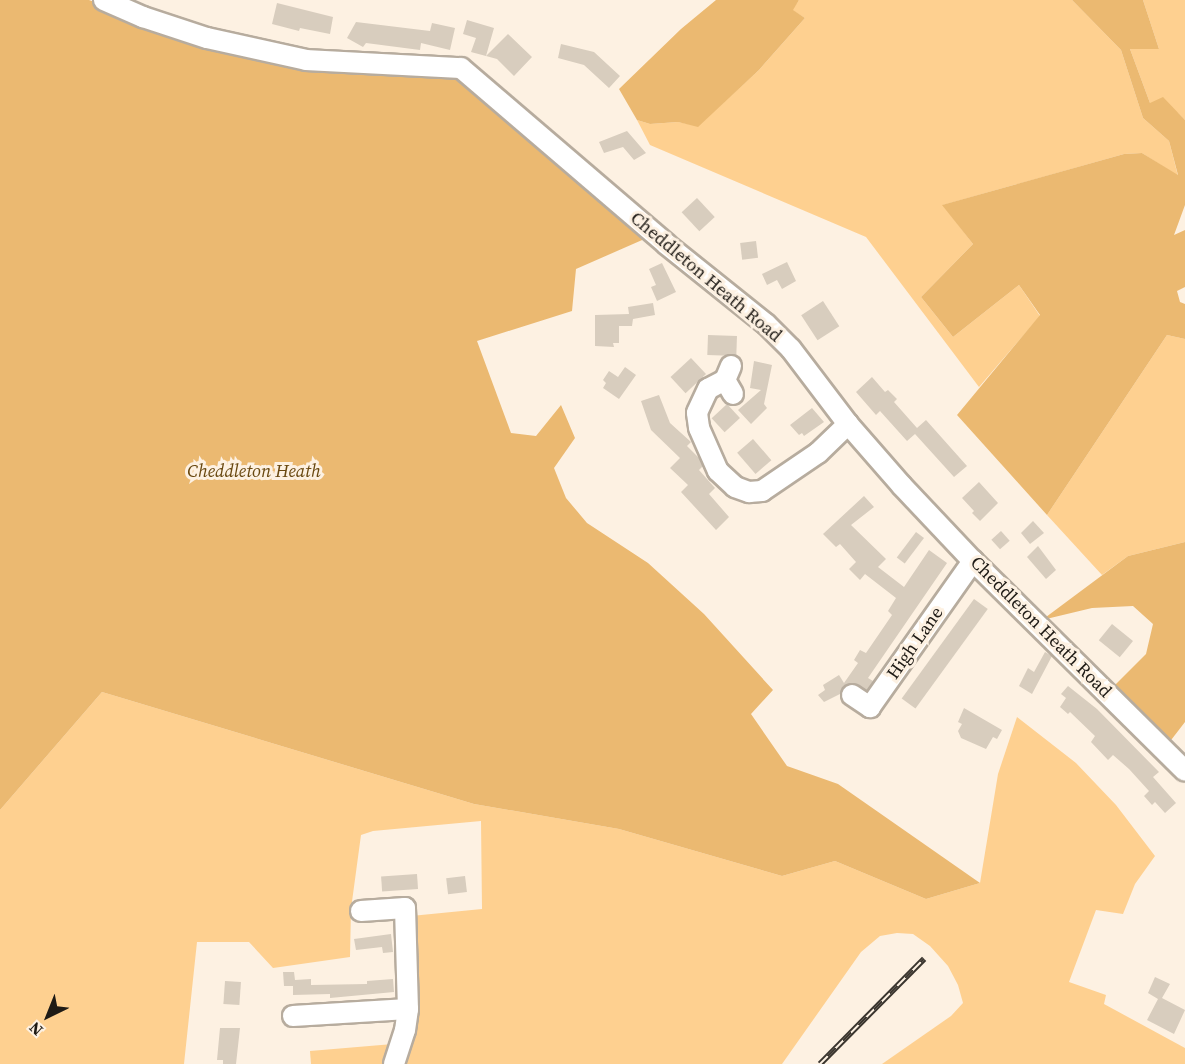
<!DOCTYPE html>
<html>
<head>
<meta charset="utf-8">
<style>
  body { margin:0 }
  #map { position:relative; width:1185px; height:1064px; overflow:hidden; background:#fdf1e2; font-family:"Source Serif 4",serif }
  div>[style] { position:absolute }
  .green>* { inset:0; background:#fed090 }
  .forest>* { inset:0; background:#ebb971 }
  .building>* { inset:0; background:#d8cdbe; transform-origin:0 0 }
  .roads { filter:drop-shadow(2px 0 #b7ac9e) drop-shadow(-2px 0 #b7ac9e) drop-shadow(0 2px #b7ac9e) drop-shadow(0 -2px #b7ac9e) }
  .minor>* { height:20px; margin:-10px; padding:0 10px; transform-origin:10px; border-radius:10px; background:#fff }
  .rail>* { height:6px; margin-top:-3px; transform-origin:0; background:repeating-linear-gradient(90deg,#fdf1e2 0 11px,#3a352e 0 22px); box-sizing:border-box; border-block:2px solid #3a352e }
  span { translate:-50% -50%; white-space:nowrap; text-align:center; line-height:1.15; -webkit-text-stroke:6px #fdf1e2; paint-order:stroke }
  .street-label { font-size:18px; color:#1e1a15 }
  .park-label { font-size:18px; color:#694810; font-style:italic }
  .north { position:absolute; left:18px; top:986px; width:60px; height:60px; -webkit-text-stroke:4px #fdf1e2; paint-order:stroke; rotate:223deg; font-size:16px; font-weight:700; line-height:24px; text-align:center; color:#1e1a15 }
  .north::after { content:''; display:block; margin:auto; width:21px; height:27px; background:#1e1a15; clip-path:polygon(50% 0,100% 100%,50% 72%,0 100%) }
</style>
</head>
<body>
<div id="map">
  <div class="green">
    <i style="clip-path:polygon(799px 0,1072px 0,1121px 50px,1143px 118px,1169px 141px,1178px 176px,1142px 153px,1124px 154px,943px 205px,973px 244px,921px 297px,953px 337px,1019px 285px,1040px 316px,979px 387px,866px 237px,650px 145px,637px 120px,650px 124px,678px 122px,698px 126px,759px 70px,805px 18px,792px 10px)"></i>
    <i style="clip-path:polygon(1143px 0,1185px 0,1185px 120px,1178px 113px,1150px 103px,1130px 49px,1159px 49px)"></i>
    <i style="clip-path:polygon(1167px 335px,1185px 339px,1185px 542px,1128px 556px,1102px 575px,1047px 515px)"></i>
    <i style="clip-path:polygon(102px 692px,474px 804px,619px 829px,782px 876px,835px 861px,926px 899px,980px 883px,998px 774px,1017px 717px,1076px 763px,1116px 805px,1155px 856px,1135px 884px,1123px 914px,1096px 910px,1069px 982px,1106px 995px,1104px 1004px,1185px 1048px,1185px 1064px,882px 1064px,951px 1016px,963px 1003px,958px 985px,948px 966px,930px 946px,913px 934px,897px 933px,880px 936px,861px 952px,782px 1064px,400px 1064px,411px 916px,482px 909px,481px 821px,373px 831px,361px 835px,351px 909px,350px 957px,273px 968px,249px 942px,197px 942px,184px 1064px,0 1064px,0 810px)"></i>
    <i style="clip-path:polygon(393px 1044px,387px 1064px,311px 1064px,310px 1051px)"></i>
  </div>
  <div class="forest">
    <i style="clip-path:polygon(0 0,89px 0,201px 42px,460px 75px,649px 237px,576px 269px,572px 311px,477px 341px,511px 433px,536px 436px,561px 405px,575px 438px,554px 468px,566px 498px,587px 523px,648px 563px,704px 614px,773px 690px,751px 714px,787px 766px,838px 784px,980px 883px,926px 899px,835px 861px,782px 876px,619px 829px,474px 804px,102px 692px,0 810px)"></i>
    <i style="clip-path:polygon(716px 0,799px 0,793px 10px,805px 18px,759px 70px,698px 127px,678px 122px,650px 124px,637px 120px,619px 89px,681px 29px)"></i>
    <i style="clip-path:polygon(1072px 0,1143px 0,1159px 49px,1130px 49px,1150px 103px,1163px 97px,1185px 120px,1185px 205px,1174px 235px,1185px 230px,1185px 287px,1177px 291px,1180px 302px,1185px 304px,1185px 339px,1167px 335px,1047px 515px,957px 415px,1040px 315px,1019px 285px,953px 337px,921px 297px,973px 244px,942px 205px,1124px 154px,1142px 153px,1178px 175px,1169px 141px,1143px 118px,1121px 50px)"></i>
    <i style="clip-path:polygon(1185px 542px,1185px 722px,1168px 744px,1114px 686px,1146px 654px,1153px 624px,1133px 606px,1092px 608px,1042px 620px,1128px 556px)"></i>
  </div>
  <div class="building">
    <i style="clip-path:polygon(277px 3px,333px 17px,330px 34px,300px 28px,299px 31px,272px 24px)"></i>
    <i style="clip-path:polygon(467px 20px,494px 28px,486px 56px,471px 52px,476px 38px,463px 34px)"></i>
    <i style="clip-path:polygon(356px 22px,430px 31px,432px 23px,455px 28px,450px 50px,421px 43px,420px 50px,366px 43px,363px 47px,347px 38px)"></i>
    <i style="clip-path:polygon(508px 34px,532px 57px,514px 76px,497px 59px,486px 56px)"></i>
    <i style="clip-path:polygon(561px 44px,594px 52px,620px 76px,609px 88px,584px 65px,558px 58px)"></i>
    <i style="clip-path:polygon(627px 131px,646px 153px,634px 160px,623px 147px,604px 153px,599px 142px)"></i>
    <i style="left:697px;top:198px;width:26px;height:21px;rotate:47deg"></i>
    <i style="left:756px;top:241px;width:17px;height:16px;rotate:83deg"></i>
    <i style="clip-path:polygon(787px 262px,796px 281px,782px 289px,777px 280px,767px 285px,762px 274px)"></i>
    <i style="clip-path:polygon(662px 263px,676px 292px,657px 301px,651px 287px,656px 285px,649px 269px)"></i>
    <i style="left:823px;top:301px;width:30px;height:26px;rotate:57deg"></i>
    <i style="clip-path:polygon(653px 303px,655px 315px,633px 319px,632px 326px,619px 326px,619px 343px,613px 343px,614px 347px,595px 346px,595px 315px,629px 314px,628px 307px)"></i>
    <i style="left:708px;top:335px;width:29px;height:20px;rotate:2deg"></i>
    <i style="left:691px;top:358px;width:22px;height:28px;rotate:47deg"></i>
    <i style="clip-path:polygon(754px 361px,772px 365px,764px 404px,767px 408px,751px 424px,738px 410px,761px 390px,750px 388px)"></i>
    <i style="clip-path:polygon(625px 367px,636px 375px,619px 399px,603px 388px,606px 383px,603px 380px,609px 371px,618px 377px)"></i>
    <i style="clip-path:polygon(872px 377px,885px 392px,888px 390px,897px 399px,894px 402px,917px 428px,926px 420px,967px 466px,954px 477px,915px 434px,907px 441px,880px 411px,876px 415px,856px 392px)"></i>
    <i style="clip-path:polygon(659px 395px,670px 423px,691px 442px,687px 446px,700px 459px,703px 466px,699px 470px,715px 488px,709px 494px,729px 517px,716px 530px,681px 492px,688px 485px,670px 468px,680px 458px,651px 430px,641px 401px)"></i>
    <i style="left:727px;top:404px;width:19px;height:21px;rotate:47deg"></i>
    <i style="clip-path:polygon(812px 408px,824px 422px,804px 436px,802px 433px,799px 435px,790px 425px)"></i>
    <i style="left:753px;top:439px;width:28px;height:21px;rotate:49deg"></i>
    <i style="clip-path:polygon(979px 482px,998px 503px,980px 521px,972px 513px,974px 511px,962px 498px)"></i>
    <i style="clip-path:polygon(864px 496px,874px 507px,851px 525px,886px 559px,878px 567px,904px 587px,929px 550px,947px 563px,868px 678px,873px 681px,867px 691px,853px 683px,847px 684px,840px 694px,824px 702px,818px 695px,825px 690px,823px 685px,839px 675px,844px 683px,858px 663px,854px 660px,860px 650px,866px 653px,892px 615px,888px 611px,896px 598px,865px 574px,860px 580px,849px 569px,856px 562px,840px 544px,836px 547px,823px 534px)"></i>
    <i style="clip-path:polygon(1033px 521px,1044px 533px,1030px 544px,1021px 533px)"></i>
    <i style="left:1001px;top:531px;width:13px;height:13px;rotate:48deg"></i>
    <i style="left:916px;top:532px;width:10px;height:32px;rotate:37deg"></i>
    <i style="clip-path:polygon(1038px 546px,1056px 570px,1046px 579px,1027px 557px)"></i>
    <i style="left:974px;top:599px;width:17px;height:123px;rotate:36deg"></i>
    <i style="left:1112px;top:624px;width:27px;height:21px;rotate:39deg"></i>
    <i style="clip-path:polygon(1045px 652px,1052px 656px,1032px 694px,1019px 686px,1028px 668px,1034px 672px)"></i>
    <i style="clip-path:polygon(1068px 686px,1097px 709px,1159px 772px,1153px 777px,1176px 803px,1165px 813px,1155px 802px,1152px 805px,1144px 796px,1149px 791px,1129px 769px,1113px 755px,1108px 760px,1091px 742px,1095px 736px,1070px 712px,1068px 714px,1060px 707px,1066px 698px,1061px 694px)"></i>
    <i style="clip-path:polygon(964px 708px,1002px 730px,997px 739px,993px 737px,986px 749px,961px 738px,958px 731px,962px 724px,958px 722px)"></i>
    <i style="left:417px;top:874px;width:15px;height:36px;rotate:86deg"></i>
    <i style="left:465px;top:876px;width:16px;height:19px;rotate:83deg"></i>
    <i style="clip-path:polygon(391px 934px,393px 952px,383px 953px,382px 947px,356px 950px,354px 939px)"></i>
    <i style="clip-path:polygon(283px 972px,294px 972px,295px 980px,311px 979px,311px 985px,367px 984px,367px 981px,393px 979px,394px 992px,330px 998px,330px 994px,293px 995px,293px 986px,284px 986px)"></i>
    <i style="clip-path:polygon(1155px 977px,1170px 984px,1162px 998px,1185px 1010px,1174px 1034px,1147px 1020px,1158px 999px,1148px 993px)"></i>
    <i style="left:225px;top:981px;width:16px;height:23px;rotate:4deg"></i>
    <i style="clip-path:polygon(220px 1028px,240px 1028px,236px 1064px,223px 1064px,223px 1060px,217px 1060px)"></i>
  </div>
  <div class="roads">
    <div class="minor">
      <i style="left:104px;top:0;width:43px;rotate:23.6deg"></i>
      <i style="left:143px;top:17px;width:67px;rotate:18.2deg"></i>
      <i style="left:207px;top:38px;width:101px;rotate:12.5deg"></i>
      <i style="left:306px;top:60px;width:155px;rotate:3deg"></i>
      <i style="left:461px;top:68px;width:270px;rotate:40.6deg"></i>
      <i style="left:666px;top:244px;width:128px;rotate:38.7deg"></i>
      <i style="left:766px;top:324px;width:35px;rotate:45deg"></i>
      <i style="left:791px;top:349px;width:94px;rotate:52.8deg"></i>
      <i style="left:848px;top:424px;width:82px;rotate:48.9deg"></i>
      <i style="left:902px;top:486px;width:103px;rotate:46.6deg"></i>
      <i style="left:973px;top:561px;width:298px;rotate:44.7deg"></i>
      <i style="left:731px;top:366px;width:15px;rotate:113deg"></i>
      <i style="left:725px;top:380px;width:16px;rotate:60deg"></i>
      <i style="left:725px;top:380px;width:19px;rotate:152deg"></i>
      <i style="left:708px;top:389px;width:26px;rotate:115deg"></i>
      <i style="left:697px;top:413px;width:15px;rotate:82deg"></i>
      <i style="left:699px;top:428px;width:47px;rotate:66.2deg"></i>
      <i style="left:718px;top:471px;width:23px;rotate:43deg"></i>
      <i style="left:735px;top:487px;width:15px;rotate:20deg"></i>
      <i style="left:749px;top:492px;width:13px;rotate:-4deg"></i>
      <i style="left:762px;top:491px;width:68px;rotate:-34.2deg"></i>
      <i style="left:818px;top:453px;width:42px;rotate:-44deg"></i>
      <i style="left:852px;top:695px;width:22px;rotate:34deg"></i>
      <i style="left:870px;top:707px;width:179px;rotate:-54.8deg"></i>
      <i style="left:361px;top:911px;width:44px;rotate:-3.9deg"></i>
      <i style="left:405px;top:908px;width:101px;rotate:88.3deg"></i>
      <i style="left:408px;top:1009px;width:21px;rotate:98deg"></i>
      <i style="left:405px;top:1030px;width:36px;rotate:108deg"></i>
      <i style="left:293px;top:1016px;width:115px;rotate:-3.5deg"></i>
    </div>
  </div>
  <div class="rail">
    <i style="left:820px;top:1064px;width:148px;rotate:-45.3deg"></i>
  </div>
  <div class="street-label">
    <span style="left:706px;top:277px;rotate:40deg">Cheddleton Heath Road</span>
    <span style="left:1041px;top:627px;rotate:45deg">Cheddleton Heath Road</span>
    <span style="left:915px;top:643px;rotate:-55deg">High Lane</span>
  </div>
  <div class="park-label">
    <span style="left:254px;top:471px">Cheddleton Heath</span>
  </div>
  <div class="north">N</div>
</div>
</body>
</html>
